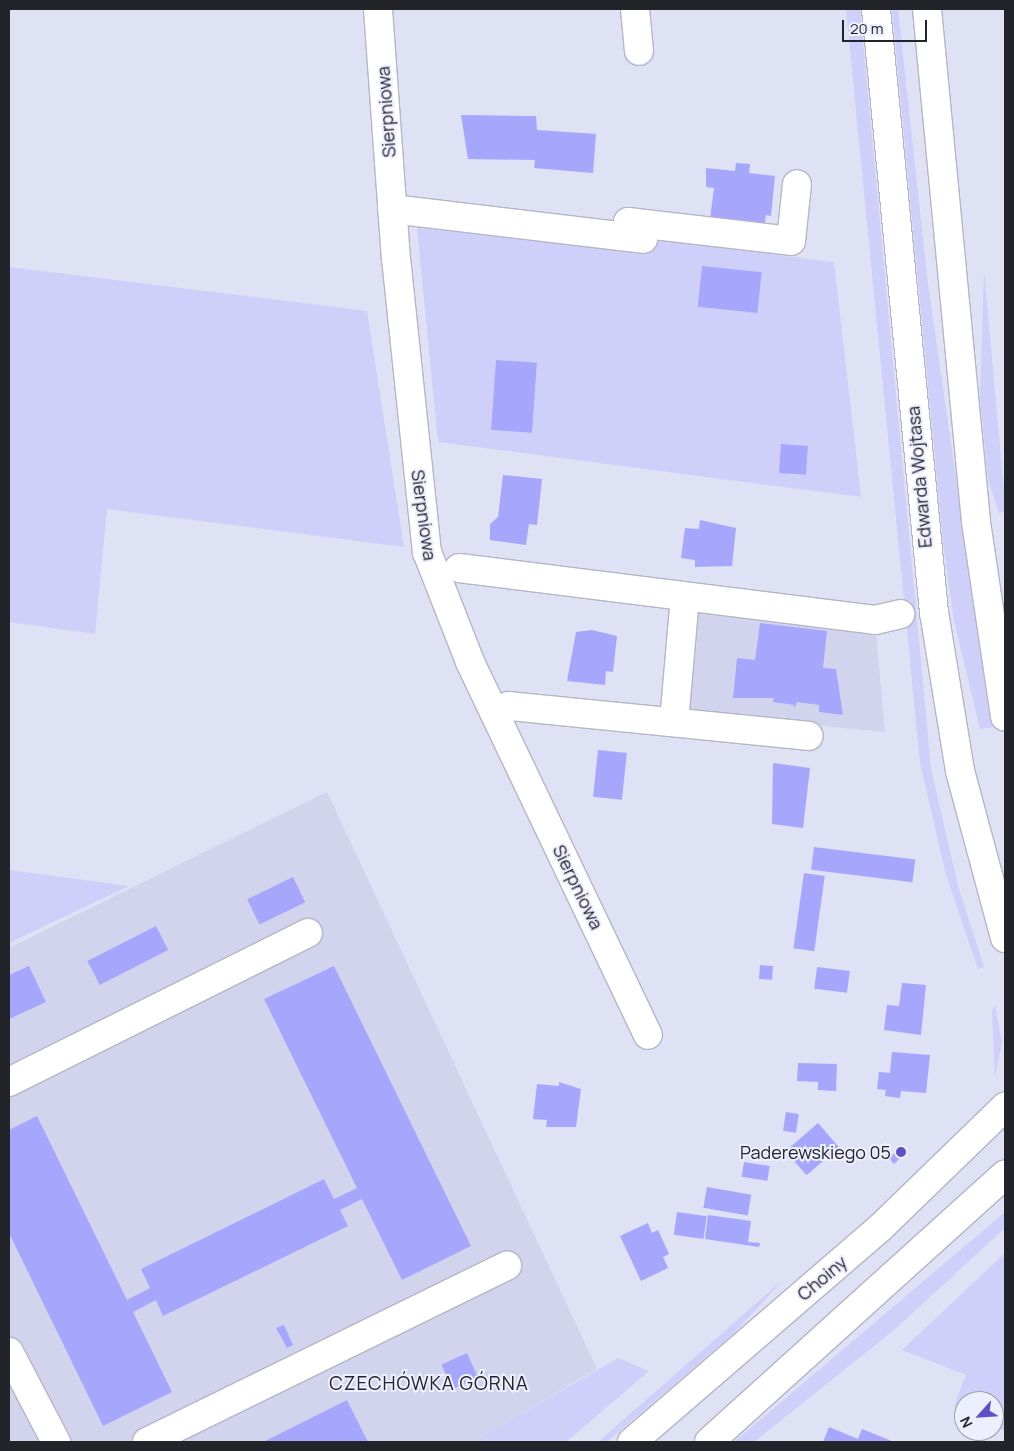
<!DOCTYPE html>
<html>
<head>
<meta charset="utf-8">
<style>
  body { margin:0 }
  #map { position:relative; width:1014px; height:1451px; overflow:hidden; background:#dfe1f4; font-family:Manrope,sans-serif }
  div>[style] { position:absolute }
  .built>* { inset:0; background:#d2d4ee }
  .green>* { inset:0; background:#ced0fa }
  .building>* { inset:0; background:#a6a7fc; transform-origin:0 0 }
  .roads { filter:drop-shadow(1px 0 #b4b5c7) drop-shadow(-1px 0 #b4b5c7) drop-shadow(0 1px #b4b5c7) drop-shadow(0 -1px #b4b5c7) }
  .minor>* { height:28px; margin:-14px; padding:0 14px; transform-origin:14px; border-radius:14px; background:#fff }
  .dots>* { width:14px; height:14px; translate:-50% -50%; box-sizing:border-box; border:2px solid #edeefe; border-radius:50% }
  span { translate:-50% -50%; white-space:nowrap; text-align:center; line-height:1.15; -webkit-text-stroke:4px #edeefe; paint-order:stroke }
  .street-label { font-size:18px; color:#23232a }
  .poi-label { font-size:18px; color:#23232a }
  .right { translate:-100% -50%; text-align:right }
  .neighbourhood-label { font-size:19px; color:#23232a; letter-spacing:1px }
  .frame { position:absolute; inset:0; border:10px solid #23232a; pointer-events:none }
  .north { position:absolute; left:954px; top:1391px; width:50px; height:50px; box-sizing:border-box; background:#edeefe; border:1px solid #9c9da9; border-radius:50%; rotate:244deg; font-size:14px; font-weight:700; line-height:20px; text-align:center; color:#23232a }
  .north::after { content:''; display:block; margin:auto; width:18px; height:22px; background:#5c4fc7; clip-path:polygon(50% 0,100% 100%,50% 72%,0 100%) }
  .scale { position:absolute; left:842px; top:20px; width:85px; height:22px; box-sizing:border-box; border:2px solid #23232a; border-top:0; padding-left:6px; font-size:15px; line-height:18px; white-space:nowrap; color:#23232a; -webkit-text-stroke:4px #edeefe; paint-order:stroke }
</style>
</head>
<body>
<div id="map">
  <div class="built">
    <i style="clip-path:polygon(696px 601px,875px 622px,885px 732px,687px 713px)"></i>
    <i style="clip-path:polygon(327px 792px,597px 1369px,473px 1442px,9px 1442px,9px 948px)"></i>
  </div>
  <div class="green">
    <i style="clip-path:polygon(846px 9px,860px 9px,931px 769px,958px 886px,984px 967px,978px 969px,946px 875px,920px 763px)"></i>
    <i style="clip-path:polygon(892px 9px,898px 9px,928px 284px,992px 727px,980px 729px,954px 621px,943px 542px)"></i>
    <i style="clip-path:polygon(417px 228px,640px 251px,658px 240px,834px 262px,861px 497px,438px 442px)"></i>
    <i style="clip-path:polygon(9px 267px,367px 311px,404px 547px,107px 509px,95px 634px,9px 622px)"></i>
    <i style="clip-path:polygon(984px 270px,1005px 502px,1005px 511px,999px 513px,988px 479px,980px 397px)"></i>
    <i style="clip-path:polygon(9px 870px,129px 886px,9px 943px)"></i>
    <i style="clip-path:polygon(995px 1006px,1002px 1042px,995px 1077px,992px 1011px)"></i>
    <i style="clip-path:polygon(1005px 1212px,1005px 1228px,894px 1330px,754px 1442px,734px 1442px)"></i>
    <i style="clip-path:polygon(1005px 1253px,1005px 1431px,994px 1426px,994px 1401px,964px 1401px,964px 1411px,954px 1406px,966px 1375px,902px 1350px)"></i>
    <i style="clip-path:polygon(785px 1278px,734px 1333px,607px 1442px,598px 1442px)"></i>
    <i style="clip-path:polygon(618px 1358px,649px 1371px,566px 1442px,473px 1442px)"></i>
  </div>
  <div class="building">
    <i style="clip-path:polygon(461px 115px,536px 116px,537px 130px,596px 134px,593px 173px,534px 168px,535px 160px,468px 159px)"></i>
    <i style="clip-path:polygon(736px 163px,750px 164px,749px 173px,775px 176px,771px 216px,766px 215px,764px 229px,709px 226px,714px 188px,706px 187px,706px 168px,735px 171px)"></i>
    <i style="left:702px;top:266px;width:60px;height:41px;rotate:6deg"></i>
    <i style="left:496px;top:360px;width:41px;height:70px;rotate:4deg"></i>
    <i style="left:781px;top:444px;width:27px;height:29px;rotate:4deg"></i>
    <i style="clip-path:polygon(503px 475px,542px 479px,537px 525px,529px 524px,526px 545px,490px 540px,490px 524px,498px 517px)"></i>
    <i style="clip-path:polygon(700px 520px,736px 528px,732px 566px,695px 567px,695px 560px,681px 558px,685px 528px,699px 529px)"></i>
    <i style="clip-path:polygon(760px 623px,827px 631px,823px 668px,836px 669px,843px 715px,819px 712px,819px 705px,797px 702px,794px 709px,794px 705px,773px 702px,774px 698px,733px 698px,737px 658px,755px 660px)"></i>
    <i style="clip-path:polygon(592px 630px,617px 636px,613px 672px,606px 671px,605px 685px,567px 681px,576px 632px)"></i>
    <i style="left:598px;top:750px;width:29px;height:47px;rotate:6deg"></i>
    <i style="clip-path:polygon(773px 763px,810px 768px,803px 828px,772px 824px)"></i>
    <i style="left:814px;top:847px;width:102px;height:23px;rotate:7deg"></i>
    <i style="left:804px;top:873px;width:21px;height:76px;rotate:8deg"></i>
    <i style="left:293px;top:877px;width:28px;height:51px;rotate:64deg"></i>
    <i style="left:156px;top:926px;width:27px;height:77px;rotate:63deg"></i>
    <i style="left:760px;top:965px;width:13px;height:14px;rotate:4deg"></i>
    <i style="clip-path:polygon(29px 966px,46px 1002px,9px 1019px,9px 975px)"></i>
    <i style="clip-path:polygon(334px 966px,471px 1246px,402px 1280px,362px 1199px,340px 1210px,348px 1226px,163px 1316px,156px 1300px,133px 1312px,172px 1392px,103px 1426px,9px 1233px,9px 1130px,37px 1116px,127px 1300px,150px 1288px,141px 1269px,324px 1179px,334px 1199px,357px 1188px,264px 999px)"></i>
    <i style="left:817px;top:967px;width:33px;height:22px;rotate:7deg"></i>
    <i style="clip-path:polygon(902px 983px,926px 985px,921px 1035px,884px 1030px,887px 1005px,899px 1006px)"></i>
    <i style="clip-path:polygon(892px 1052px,930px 1055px,926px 1093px,901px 1091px,900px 1098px,885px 1096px,886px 1090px,877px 1089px,879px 1072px,890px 1073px)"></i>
    <i style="clip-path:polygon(798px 1063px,837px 1064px,836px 1091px,818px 1090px,818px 1082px,797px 1081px)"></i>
    <i style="clip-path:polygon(559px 1082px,581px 1089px,576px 1127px,546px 1127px,547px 1120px,533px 1119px,537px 1084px,559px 1086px)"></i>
    <i style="left:786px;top:1112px;width:13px;height:19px;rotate:9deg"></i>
    <i style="left:818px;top:1123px;width:32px;height:43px;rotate:49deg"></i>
    <i style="clip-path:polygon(898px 1150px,903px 1155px,894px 1164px,889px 1158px)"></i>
    <i style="left:744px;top:1162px;width:26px;height:15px;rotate:9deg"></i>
    <i style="left:707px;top:1187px;width:45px;height:21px;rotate:10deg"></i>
    <i style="left:677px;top:1212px;width:30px;height:23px;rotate:8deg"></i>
    <i style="clip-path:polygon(708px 1215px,751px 1221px,748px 1242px,760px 1243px,759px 1247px,705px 1239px)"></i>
    <i style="clip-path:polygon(648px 1223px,652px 1233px,658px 1230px,669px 1254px,663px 1257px,668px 1268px,641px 1281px,620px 1236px)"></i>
    <i style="clip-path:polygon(284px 1325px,293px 1345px,287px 1348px,276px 1328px)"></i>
    <i style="left:467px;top:1353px;width:27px;height:28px;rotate:66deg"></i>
    <i style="clip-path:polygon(347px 1400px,368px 1442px,263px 1442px)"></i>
    <i style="clip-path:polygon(829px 1427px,858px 1439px,862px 1429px,894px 1442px,823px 1442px)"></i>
  </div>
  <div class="roads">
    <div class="minor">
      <i style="left:378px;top:9px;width:250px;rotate:85.9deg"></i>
      <i style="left:396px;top:258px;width:296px;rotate:84deg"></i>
      <i style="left:427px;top:552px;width:118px;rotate:68.6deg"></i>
      <i style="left:470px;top:662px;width:413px;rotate:64.5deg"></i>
      <i style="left:635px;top:9px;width:42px;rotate:84.6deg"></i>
      <i style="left:876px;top:9px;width:606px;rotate:84.51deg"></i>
      <i style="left:934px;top:612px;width:161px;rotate:80.7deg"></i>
      <i style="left:960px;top:771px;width:173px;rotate:74.9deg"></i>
      <i style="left:927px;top:9px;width:515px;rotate:84.54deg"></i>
      <i style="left:976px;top:522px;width:197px;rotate:81.5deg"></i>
      <i style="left:392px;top:209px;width:253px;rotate:6.8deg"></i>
      <i style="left:627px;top:231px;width:9px;rotate:-84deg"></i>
      <i style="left:628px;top:222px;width:164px;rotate:6.6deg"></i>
      <i style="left:791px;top:241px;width:57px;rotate:-84deg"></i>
      <i style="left:459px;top:568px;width:419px;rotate:7.1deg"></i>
      <i style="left:875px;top:620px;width:26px;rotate:-13deg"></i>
      <i style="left:494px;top:712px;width:16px;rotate:-22deg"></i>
      <i style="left:509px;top:706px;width:301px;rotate:5.7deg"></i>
      <i style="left:674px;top:722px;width:125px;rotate:-85deg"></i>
      <i style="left:9px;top:1082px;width:334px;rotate:-26.5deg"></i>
      <i style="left:9px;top:1352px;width:102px;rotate:62.4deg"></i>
      <i style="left:147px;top:1442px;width:401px;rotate:-26.1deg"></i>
      <i style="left:632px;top:1442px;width:329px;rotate:-40.8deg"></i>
      <i style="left:881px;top:1227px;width:173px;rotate:-44.1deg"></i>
      <i style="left:709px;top:1442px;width:399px;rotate:-42.1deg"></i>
    </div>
  </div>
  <div class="dots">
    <i style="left:901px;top:1152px;background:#5c4fc7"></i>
  </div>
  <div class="street-label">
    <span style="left:386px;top:112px;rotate:-94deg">Sierpniowa</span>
    <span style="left:919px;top:477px;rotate:-95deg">Edwarda Wojtasa</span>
    <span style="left:424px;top:515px;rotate:82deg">Sierpniowa</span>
    <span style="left:578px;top:887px;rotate:64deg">Sierpniowa</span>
    <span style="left:822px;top:1278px;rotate:-40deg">Choiny</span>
  </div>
  <div class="poi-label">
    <span class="right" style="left:891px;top:1152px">Paderewskiego 05</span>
  </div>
  <div class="neighbourhood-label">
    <span style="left:429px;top:1384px">CZECHÓWKA GÓRNA</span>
  </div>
  <div class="frame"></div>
  <div class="north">N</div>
  <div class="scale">20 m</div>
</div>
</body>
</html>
